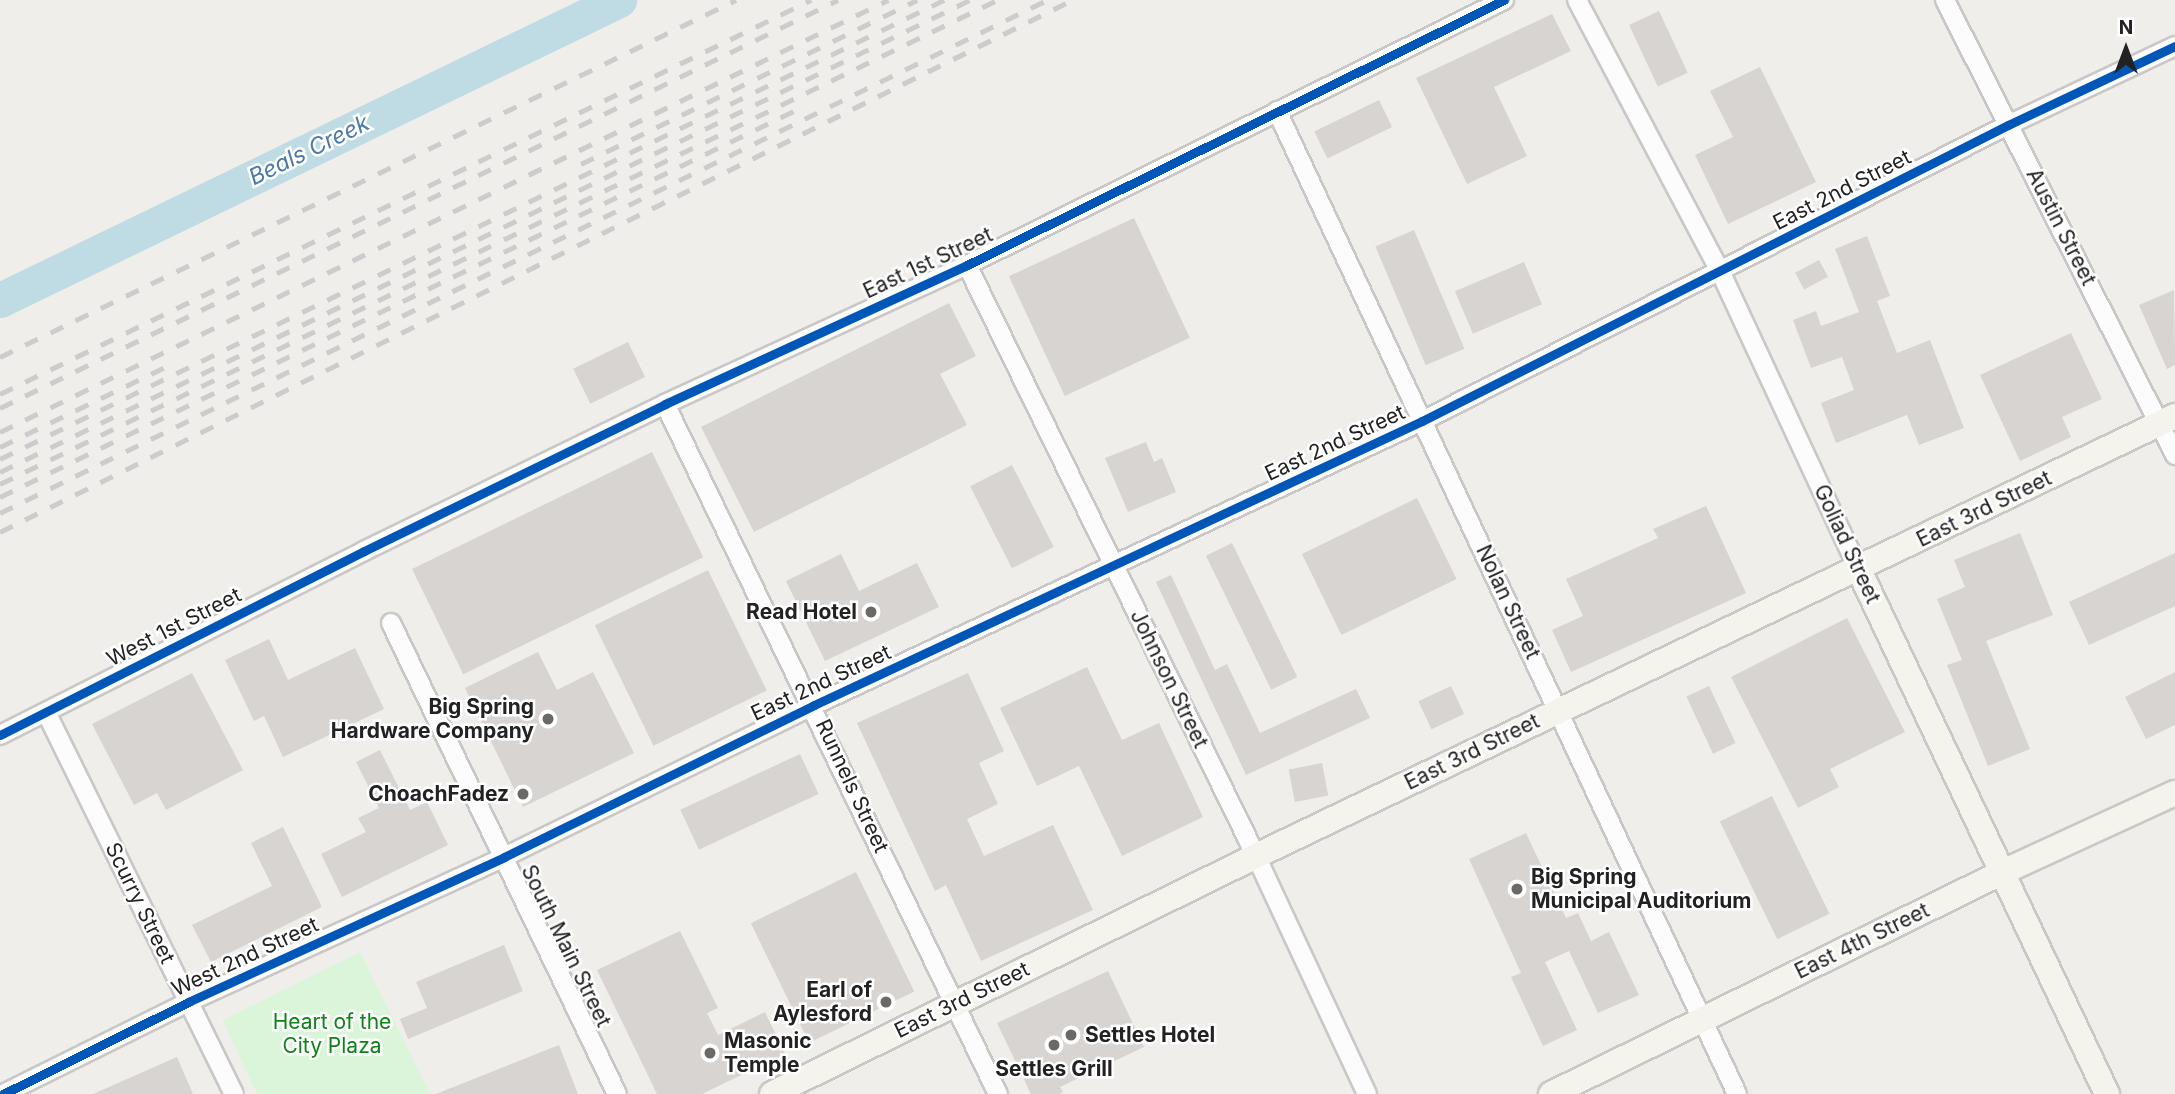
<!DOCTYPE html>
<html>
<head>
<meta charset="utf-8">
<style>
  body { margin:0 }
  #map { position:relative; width:2175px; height:1094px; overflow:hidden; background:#f0eeeb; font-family:Inter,sans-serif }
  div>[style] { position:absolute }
  .park>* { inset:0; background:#daf5da }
  .river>* { height:35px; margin:-17.5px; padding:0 17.5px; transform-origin:17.5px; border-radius:17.5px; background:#bfdbe3 }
  .building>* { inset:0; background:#d7d4d2; transform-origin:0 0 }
  .roads { filter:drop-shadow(2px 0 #c9c8c7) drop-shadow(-2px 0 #c9c8c7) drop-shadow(0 2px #c9c8c7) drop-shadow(0 -2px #c9c8c7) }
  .street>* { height:18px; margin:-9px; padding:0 9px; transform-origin:9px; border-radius:9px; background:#fdfcfc }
  .secondary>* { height:24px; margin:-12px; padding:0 12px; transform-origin:12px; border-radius:12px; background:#f4f4ed }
  .rail>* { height:5px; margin-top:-2.5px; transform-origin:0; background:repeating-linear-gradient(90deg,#ccc 0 14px,transparent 0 28px) }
  .cycleway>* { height:9px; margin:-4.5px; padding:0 4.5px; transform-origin:4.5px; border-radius:4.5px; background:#0057b8 }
  .dots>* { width:19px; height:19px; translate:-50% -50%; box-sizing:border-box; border:4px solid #fff; border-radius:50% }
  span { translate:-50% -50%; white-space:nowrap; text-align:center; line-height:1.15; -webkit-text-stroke:5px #fff; paint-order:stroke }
  .street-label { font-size:21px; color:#222 }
  .poi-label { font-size:21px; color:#222; font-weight:700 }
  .right { translate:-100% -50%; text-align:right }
  .left { translate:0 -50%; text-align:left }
  .park-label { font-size:21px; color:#0c8416 }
  .water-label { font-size:23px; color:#4a7aab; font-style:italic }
  .north { position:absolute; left:2091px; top:14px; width:70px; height:70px; -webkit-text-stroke:5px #fff; paint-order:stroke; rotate:0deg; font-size:19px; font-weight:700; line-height:28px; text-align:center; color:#222 }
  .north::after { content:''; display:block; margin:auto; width:24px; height:32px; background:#222; clip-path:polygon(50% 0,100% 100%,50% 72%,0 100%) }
</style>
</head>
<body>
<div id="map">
  <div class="park">
    <i style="clip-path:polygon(360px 952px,430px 1094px,257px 1094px,222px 1020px)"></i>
  </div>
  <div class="river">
    <i style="left:0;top:300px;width:688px;rotate:-25.86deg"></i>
  </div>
  <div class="building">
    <i style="left:1659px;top:11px;width:68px;height:33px;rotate:65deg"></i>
    <i style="clip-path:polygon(1552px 14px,1571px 51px,1494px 87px,1527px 156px,1467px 184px,1416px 78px)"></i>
    <i style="clip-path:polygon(1760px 67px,1816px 182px,1728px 224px,1695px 155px,1733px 137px,1710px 91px)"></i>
    <i style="left:1379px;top:100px;width:30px;height:72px;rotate:64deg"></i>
    <i style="left:1134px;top:218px;width:132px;height:138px;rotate:65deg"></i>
    <i style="left:1414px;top:230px;width:129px;height:42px;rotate:67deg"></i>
    <i style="clip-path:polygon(1867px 236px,1890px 296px,1877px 301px,1897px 353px,1930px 340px,1964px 428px,1919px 445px,1907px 415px,1836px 443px,1821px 403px,1854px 390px,1842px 357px,1811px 368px,1793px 320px,1816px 311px,1821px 326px,1859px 312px,1835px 249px)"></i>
    <i style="left:1819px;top:260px;width:19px;height:27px;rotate:62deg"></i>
    <i style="left:1524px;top:262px;width:46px;height:75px;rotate:67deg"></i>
    <i style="clip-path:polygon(2174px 290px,2175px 365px,2167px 369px,2139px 305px)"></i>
    <i style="clip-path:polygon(949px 303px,976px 356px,940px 374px,967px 425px,754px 532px,701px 427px)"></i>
    <i style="clip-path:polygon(2071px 333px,2102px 399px,2062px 417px,2071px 437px,2020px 461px,1980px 375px)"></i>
    <i style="left:628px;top:342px;width:39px;height:61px;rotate:64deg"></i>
    <i style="clip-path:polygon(1146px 442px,1154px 462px,1162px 458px,1176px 492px,1128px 512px,1105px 458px)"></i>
    <i style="left:652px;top:452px;width:117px;height:267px;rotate:64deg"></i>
    <i style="left:1012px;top:465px;width:92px;height:47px;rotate:63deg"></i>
    <i style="left:1417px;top:498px;width:90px;height:128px;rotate:64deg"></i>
    <i style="clip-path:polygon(1706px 506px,1746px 593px,1571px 672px,1552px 630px,1583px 616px,1566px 579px,1658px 538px,1653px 529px)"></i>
    <i style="clip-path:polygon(2020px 533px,2053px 615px,1986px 641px,2030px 749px,1988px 766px,1947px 665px,1962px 660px,1937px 599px,1965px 587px,1954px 560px)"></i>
    <i style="left:1232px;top:543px;width:149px;height:29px;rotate:64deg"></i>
    <i style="clip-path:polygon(2175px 553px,2175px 606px,2089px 645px,2069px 602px)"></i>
    <i style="clip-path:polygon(841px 554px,859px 591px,917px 563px,939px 607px,825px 661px,786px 581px)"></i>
    <i style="left:708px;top:570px;width:134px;height:126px;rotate:64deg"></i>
    <i style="clip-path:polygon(1171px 575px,1215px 670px,1227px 664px,1260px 733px,1356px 689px,1370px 718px,1246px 775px,1156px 582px)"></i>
    <i style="clip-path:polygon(1847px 618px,1905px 732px,1830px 769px,1839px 787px,1798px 808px,1731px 677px)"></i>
    <i style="clip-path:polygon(269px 639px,288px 680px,355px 648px,384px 709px,283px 757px,264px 716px,254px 721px,225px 660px)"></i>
    <i style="clip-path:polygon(538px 652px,557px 690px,593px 672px,634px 753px,523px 807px,465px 688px)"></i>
    <i style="clip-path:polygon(1087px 667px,1122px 740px,1159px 723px,1203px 817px,1122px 856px,1079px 766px,1037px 786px,1000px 708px)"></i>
    <i style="clip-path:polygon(2175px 672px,2175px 725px,2146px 739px,2125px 697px)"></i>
    <i style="clip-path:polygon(192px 673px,243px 770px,166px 810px,157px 793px,134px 805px,92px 724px)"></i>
    <i style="clip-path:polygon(968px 673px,1004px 751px,979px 763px,998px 804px,967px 819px,984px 856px,1053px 825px,1093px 910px,981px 961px,946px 885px,935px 891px,857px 723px)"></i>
    <i style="left:1451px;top:686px;width:31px;height:36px;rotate:65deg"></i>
    <i style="left:1709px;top:686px;width:63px;height:25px;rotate:65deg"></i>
    <i style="clip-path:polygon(380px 750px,410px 810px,427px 802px,448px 845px,342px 897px,321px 854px,366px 832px,358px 818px,379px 808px,356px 762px)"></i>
    <i style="left:800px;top:754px;width:44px;height:132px;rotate:65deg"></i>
    <i style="left:1322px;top:763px;width:33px;height:34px;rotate:79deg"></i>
    <i style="left:1772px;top:796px;width:131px;height:58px;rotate:64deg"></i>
    <i style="clip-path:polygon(283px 827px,322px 907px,211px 962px,192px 925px,272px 886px,251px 843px)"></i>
    <i style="clip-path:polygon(1526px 833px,1566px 918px,1578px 913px,1591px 941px,1609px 932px,1639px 995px,1598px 1013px,1569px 951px,1545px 962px,1577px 1030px,1543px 1046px,1511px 977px,1521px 973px,1469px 859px)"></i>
    <i style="left:856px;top:872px;width:133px;height:117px;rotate:64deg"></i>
    <i style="clip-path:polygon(680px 931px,718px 1008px,707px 1013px,718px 1035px,765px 1012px,785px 1054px,702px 1094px,657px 1094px,597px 970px)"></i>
    <i style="clip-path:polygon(504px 945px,523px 991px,408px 1039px,400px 1019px,427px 1008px,416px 982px)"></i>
    <i style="clip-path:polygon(1108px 971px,1144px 1047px,1060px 1087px,1063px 1092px,1059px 1094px,1031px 1094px,997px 1023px)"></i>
    <i style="clip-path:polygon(559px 1045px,578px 1094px,436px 1094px)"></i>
    <i style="clip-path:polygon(177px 1057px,193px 1094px,93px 1094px)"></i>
  </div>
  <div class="roads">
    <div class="street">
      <i style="left:1577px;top:0;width:306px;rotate:62.2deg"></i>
      <i style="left:1720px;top:271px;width:330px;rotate:65.1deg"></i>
      <i style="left:1945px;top:0;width:510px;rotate:63.18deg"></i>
      <i style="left:1277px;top:111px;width:1085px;rotate:64.92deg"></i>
      <i style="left:967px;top:265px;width:658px;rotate:63.94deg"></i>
      <i style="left:1256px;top:856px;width:263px;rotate:65deg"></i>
      <i style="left:665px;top:404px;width:766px;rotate:64.24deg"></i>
      <i style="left:391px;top:623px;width:522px;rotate:64.37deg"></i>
      <i style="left:46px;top:712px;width:426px;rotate:63.8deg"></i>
      <i style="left:0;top:735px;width:408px;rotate:-26.8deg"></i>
      <i style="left:364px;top:551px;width:335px;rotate:-26deg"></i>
      <i style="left:665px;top:404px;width:332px;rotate:-24.7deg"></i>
      <i style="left:967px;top:265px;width:599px;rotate:-26.27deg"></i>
      <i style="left:3px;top:1094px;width:207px;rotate:-26.4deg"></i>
      <i style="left:188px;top:1002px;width:348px;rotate:-24.6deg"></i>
      <i style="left:504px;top:857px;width:345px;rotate:-26.1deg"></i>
      <i style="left:814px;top:705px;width:671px;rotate:-25.04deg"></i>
      <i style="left:1422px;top:421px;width:657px;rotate:-26.8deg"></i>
      <i style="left:2008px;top:125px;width:185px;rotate:-25.3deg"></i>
    </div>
    <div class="secondary">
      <i style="left:1859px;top:570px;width:580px;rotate:64.67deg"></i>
      <i style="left:772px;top:1094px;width:539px;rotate:-26.18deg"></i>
      <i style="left:1256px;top:856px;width:1019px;rotate:-25.58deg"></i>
      <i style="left:1551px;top:1094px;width:504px;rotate:-26.16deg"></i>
      <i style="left:2003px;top:872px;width:189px;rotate:-24.7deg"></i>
    </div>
  </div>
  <div class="rail">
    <i style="left:581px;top:164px;width:374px;rotate:-26deg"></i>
    <i style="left:0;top:357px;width:818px;rotate:-25.88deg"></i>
    <i style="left:0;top:394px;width:902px;rotate:-25.91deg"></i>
    <i style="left:0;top:408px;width:932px;rotate:-25.96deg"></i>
    <i style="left:0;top:432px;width:988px;rotate:-25.94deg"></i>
    <i style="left:0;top:447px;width:191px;rotate:-25.8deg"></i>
    <i style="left:0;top:459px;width:1050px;rotate:-25.93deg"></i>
    <i style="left:0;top:472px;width:1079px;rotate:-25.95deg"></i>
    <i style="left:0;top:484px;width:1108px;rotate:-25.89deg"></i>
    <i style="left:0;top:497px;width:885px;rotate:-25.93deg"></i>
    <i style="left:0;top:513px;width:1166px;rotate:-26.1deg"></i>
    <i style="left:0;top:532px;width:1197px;rotate:-26.39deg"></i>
  </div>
  <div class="cycleway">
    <i style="left:0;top:735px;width:408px;rotate:-26.8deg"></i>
    <i style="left:364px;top:551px;width:335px;rotate:-26deg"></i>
    <i style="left:665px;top:404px;width:332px;rotate:-24.7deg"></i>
    <i style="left:967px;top:265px;width:599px;rotate:-26.27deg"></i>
    <i style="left:3px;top:1094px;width:207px;rotate:-26.4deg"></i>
    <i style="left:188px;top:1002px;width:348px;rotate:-24.6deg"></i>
    <i style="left:504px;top:857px;width:345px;rotate:-26.1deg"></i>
    <i style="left:814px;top:705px;width:671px;rotate:-25.04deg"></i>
    <i style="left:1422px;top:421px;width:657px;rotate:-26.8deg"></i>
    <i style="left:2008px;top:125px;width:185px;rotate:-25.3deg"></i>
  </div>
  <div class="dots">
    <i style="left:871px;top:612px;background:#6a6968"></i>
    <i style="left:548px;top:719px;background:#6a6968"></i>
    <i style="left:523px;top:794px;background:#6a6968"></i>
    <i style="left:1517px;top:889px;background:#6a6968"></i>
    <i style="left:886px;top:1002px;background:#6a6968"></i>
    <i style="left:1071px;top:1035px;background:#6a6968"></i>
    <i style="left:1054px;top:1045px;background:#6a6968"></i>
    <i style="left:710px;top:1053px;background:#6a6968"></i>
  </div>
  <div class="street-label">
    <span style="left:1842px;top:190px;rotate:-27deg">East 2nd Street</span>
    <span style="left:2061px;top:227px;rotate:63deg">Austin Street</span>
    <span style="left:928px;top:263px;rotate:-25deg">East 1st Street</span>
    <span style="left:1335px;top:443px;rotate:-25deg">East 2nd Street</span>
    <span style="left:1984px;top:509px;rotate:-26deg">East 3rd Street</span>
    <span style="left:1847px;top:544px;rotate:65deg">Goliad Street</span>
    <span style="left:1508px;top:602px;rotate:65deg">Nolan Street</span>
    <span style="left:174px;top:627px;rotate:-27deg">West 1st Street</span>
    <span style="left:1169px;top:679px;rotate:64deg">Johnson Street</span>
    <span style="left:821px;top:683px;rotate:-25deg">East 2nd Street</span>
    <span style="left:1472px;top:752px;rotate:-26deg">East 3rd Street</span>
    <span style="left:852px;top:786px;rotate:65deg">Runnels Street</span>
    <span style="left:140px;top:903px;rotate:64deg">Scurry Street</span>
    <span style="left:1862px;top:941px;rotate:-26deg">East 4th Street</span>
    <span style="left:566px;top:946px;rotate:64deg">South Main Street</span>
    <span style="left:245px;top:957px;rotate:-25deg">West 2nd Street</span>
    <span style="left:962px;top:1000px;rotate:-26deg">East 3rd Street</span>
  </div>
  <div class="poi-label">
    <span class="right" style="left:857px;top:612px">Read Hotel</span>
    <span class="right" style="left:534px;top:719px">Big Spring<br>Hardware Company</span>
    <span class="right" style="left:509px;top:794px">ChoachFadez</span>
    <span class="left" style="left:1531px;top:889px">Big Spring<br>Municipal Auditorium</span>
    <span class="right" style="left:872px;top:1002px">Earl of<br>Aylesford</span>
    <span class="left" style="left:1085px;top:1035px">Settles Hotel</span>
    <span class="left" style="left:724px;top:1053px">Masonic<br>Temple</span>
    <span style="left:1054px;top:1069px">Settles Grill</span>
  </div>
  <div class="park-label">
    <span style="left:332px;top:1034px">Heart of the<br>City Plaza</span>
  </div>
  <div class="water-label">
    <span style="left:309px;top:150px;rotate:-26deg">Beals Creek</span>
  </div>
  <div class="north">N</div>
</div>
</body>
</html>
